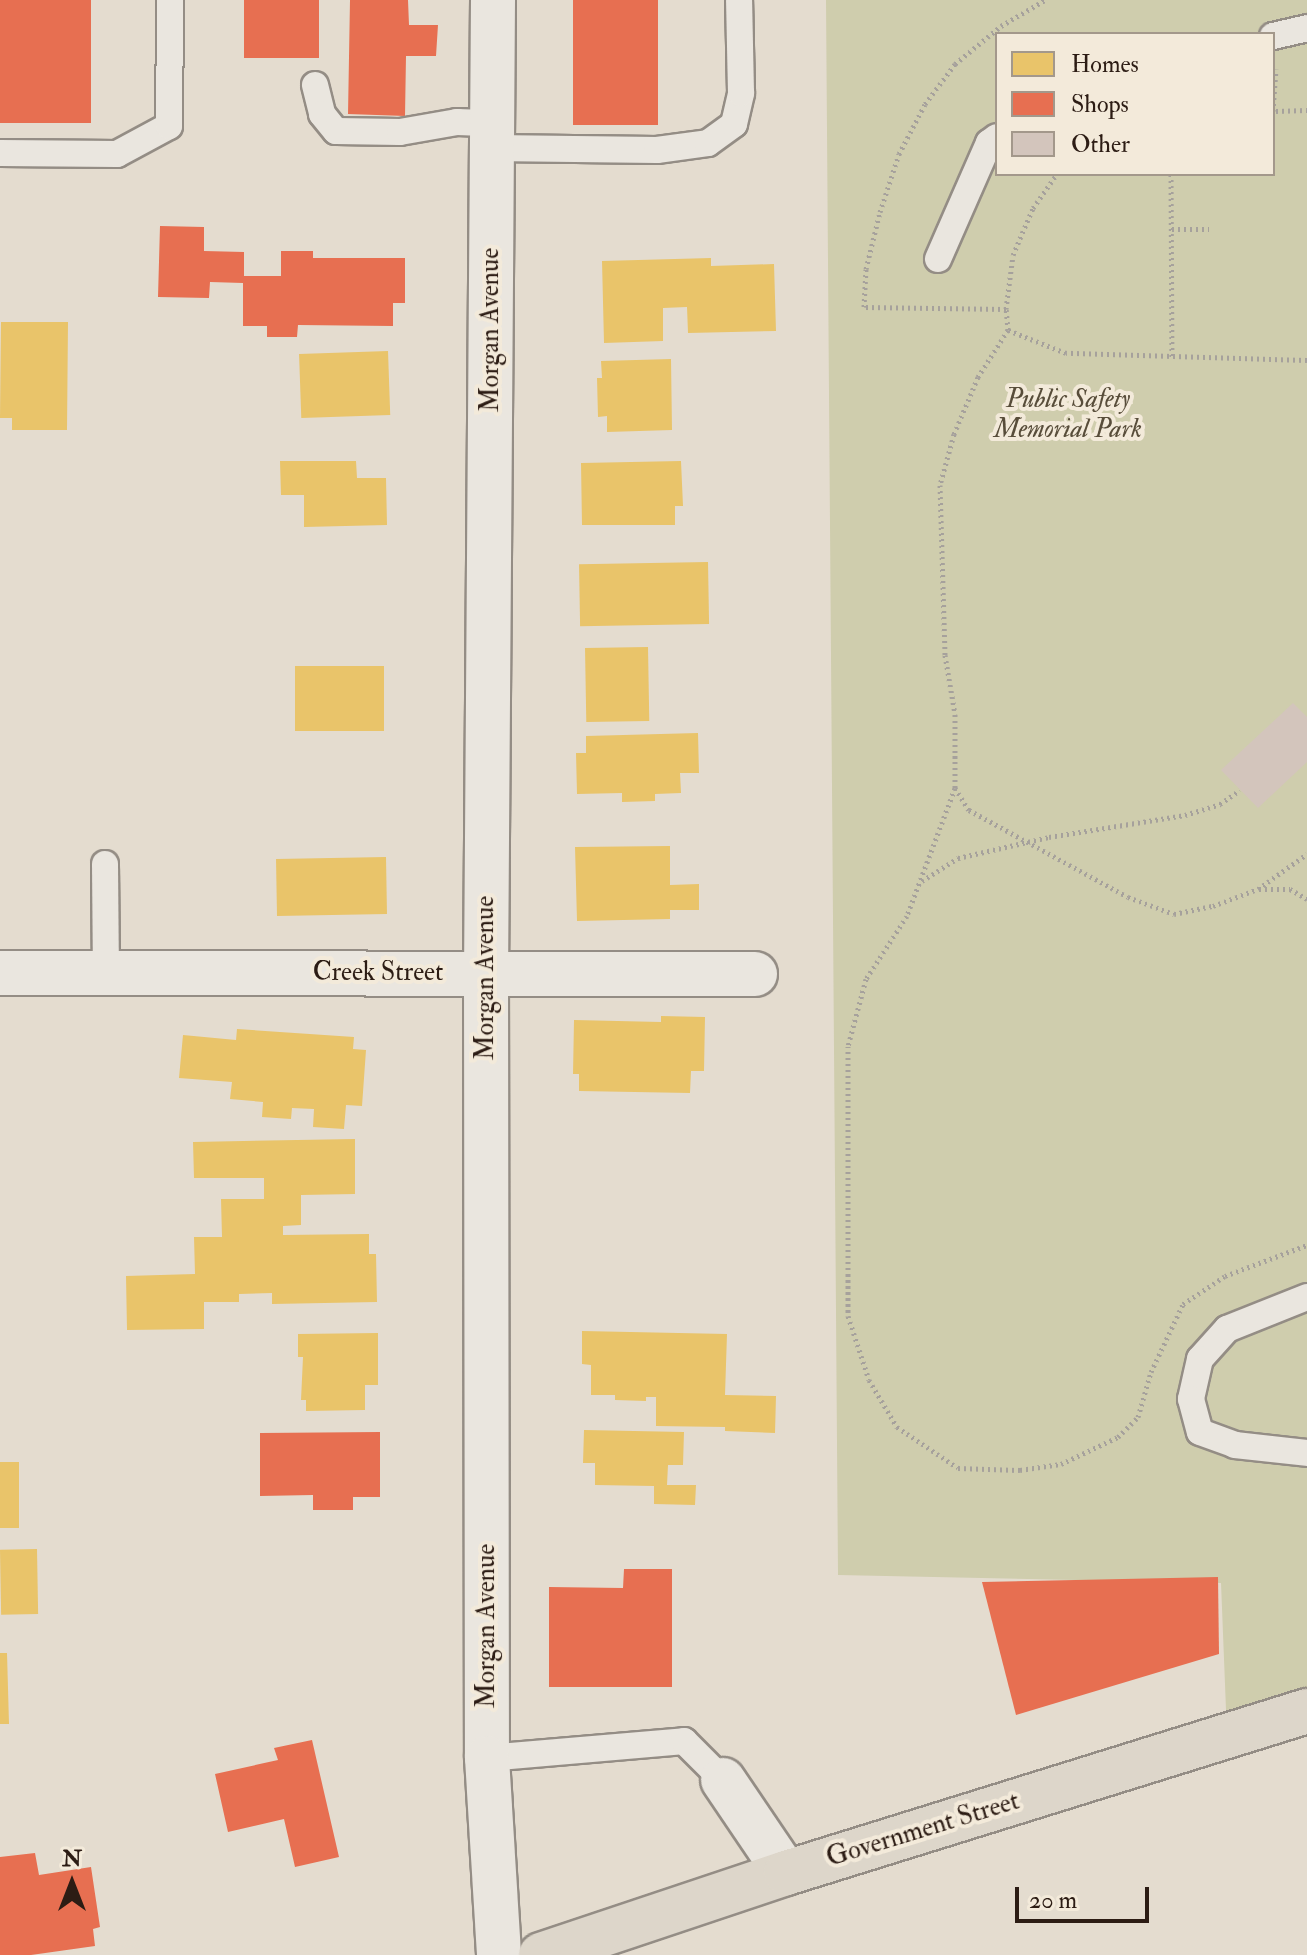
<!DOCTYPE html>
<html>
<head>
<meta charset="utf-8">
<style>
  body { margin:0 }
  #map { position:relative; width:1307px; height:1955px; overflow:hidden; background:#e4dccf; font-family:"IM FELL Double Pica",serif }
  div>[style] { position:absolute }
  .green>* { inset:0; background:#cfcdad }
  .homes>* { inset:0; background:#e9c46a; transform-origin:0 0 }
  .shops>* { inset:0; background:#e76f51; transform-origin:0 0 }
  .building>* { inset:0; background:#d3c5bc }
  .path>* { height:5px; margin-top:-2.5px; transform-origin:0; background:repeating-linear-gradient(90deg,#a6a19c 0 2px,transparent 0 6px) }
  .roads { filter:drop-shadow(2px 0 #948d85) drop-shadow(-2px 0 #948d85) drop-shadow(0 2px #948d85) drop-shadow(0 -2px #948d85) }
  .lane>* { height:26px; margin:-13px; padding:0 13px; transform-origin:13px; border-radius:13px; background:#eae6df }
  .street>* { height:44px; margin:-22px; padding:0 22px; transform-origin:22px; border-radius:22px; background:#eae6df }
  .primary>* { height:44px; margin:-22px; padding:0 22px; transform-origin:22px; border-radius:22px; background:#ddd6ca }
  span { translate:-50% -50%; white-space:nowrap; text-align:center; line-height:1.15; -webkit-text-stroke:8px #f3eada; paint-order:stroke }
  .street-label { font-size:26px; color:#2c1c14 }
  .park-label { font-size:26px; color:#584d3a; font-style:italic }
  .legend { position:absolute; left:995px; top:32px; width:280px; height:144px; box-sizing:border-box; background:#f3eada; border:2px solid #a3988b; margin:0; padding:10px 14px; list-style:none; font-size:24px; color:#2c1c14 }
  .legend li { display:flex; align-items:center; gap:16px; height:40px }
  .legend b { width:40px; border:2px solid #a3988b }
  .north { position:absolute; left:32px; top:1843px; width:80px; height:80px; -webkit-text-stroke:6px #f3eada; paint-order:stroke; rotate:0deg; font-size:22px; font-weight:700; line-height:32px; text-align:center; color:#2c1c14 }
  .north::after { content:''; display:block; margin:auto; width:28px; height:36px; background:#2c1c14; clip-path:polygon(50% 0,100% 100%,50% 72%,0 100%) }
  .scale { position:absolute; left:1015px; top:1887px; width:134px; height:36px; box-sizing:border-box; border:4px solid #2c1c14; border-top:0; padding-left:10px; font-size:24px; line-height:28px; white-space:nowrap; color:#2c1c14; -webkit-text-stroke:6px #f3eada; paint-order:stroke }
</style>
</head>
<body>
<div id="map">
  <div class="green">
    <i style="clip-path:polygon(evenodd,826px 0,1307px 0,1307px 1711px,1227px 1735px,1221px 1583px,838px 1575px,826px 0,997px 34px,1273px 34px,1273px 174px,997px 174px,997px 34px)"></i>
  </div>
  <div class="homes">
    <i style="clip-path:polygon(711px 258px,711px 266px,774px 264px,776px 331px,688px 333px,687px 307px,663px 308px,663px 341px,604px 343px,602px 261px)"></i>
    <i style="clip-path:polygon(1px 322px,68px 322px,67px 430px,12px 430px,12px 418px,0 418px)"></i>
    <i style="left:388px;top:351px;width:64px;height:89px;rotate:88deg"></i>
    <i style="clip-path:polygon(671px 359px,672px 430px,607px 432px,607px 416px,598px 417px,597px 378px,602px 378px,601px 361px)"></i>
    <i style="clip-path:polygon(280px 461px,356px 461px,357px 478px,386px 478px,387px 525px,304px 527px,304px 495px,281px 495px)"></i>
    <i style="clip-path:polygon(681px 461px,683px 506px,675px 506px,675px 525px,582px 525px,581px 463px)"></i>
    <i style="left:708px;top:562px;width:62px;height:129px;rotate:89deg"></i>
    <i style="left:648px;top:647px;width:74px;height:63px;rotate:89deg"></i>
    <i style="left:295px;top:666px;width:89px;height:65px"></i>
    <i style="clip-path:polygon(698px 733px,699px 773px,680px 773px,681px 793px,655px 794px,655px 801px,622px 802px,622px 793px,577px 794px,576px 753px,586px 753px,586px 736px)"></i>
    <i style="clip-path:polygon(670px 846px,670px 885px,699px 884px,699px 910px,670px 910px,670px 919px,577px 921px,575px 847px)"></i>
    <i style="left:386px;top:857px;width:57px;height:110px;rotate:89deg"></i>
    <i style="clip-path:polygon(661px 1016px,705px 1017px,704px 1071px,691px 1071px,690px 1093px,579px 1091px,579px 1074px,573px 1074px,574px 1020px,661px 1022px)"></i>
    <i style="clip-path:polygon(237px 1029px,354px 1037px,353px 1049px,366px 1050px,362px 1106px,346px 1105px,344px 1129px,313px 1127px,314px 1109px,292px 1108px,291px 1119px,262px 1117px,263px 1102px,230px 1099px,232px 1082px,179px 1078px,183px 1035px,236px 1040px)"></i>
    <i style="clip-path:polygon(355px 1139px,355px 1194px,301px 1195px,301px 1225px,283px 1226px,283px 1235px,369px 1234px,369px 1254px,376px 1254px,377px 1302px,272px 1304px,272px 1293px,239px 1294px,239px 1302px,204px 1302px,204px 1329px,127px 1330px,126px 1276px,195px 1274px,194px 1237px,222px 1237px,221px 1199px,264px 1199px,264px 1178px,194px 1178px,193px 1142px)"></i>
    <i style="clip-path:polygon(582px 1331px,727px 1334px,725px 1395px,776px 1396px,775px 1433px,725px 1431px,725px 1427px,656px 1426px,656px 1397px,646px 1397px,646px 1401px,615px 1400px,615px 1395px,591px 1395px,591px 1365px,582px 1364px)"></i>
    <i style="clip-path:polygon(378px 1333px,378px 1385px,365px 1385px,365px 1410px,306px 1411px,306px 1400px,301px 1400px,303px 1357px,298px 1357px,298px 1334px)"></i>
    <i style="clip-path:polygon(584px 1430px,684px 1432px,683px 1465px,668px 1465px,667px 1485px,696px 1485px,695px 1505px,654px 1504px,654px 1486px,595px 1485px,595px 1463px,583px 1463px)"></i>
    <i style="left:0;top:1462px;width:19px;height:66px"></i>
    <i style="left:37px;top:1549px;width:65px;height:37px;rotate:89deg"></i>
    <i style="clip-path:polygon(0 1653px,7px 1653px,9px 1724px,0 1724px)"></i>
  </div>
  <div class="shops">
    <i style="left:0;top:0;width:91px;height:123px"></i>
    <i style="left:244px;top:0;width:75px;height:58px"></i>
    <i style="clip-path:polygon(350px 0,408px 0,409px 25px,438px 25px,436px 56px,406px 56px,405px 116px,348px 114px)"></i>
    <i style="left:573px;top:0;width:85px;height:125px"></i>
    <i style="clip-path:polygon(160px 226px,204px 227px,204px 251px,244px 252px,244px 276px,281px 276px,281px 251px,313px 251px,313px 258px,405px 258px,405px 303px,393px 303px,393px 326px,298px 325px,297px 337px,267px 337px,267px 326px,243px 326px,243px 283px,210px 282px,209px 298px,158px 297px)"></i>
    <i style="clip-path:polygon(380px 1432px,380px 1497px,353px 1497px,353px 1510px,313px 1510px,313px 1495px,260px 1496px,260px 1433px)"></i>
    <i style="clip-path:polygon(624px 1569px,672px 1569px,672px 1687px,549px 1687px,549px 1587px,623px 1588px)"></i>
    <i style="clip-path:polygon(1218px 1577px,1219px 1654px,1016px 1715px,982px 1582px)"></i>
    <i style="clip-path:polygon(312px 1740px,339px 1857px,295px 1867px,284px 1819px,228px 1832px,215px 1774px,278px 1760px,274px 1748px)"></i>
    <i style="clip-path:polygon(35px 1853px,39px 1875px,91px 1867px,100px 1927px,93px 1929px,95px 1946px,31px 1955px,0 1955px,0 1857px)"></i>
  </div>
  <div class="building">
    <i style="clip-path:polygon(1293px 703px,1307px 717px,1307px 762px,1258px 808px,1221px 770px)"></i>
  </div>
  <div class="path">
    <i style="left:1273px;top:111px;width:42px;rotate:-85.9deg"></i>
    <i style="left:1276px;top:111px;width:31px;rotate:-2deg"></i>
    <i style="left:1171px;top:174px;width:183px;rotate:89.7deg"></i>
    <i style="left:1172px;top:229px;width:37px"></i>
    <i style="left:1006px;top:309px;width:142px;rotate:-179.2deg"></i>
    <i style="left:864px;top:307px;width:38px;rotate:-87deg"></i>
    <i style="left:866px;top:269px;width:59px;rotate:-76.2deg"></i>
    <i style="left:880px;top:212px;width:61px;rotate:-71.9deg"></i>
    <i style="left:899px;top:154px;width:56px;rotate:-62.5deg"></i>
    <i style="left:925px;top:104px;width:50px;rotate:-53.1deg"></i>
    <i style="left:955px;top:64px;width:60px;rotate:-39.6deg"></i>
    <i style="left:1001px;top:26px;width:51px;rotate:-30.6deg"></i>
    <i style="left:1008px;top:330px;width:21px;rotate:-95deg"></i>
    <i style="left:1006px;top:309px;width:54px;rotate:-82.6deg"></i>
    <i style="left:1013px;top:255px;width:51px;rotate:-66.9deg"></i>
    <i style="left:1033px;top:208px;width:42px;rotate:-54.8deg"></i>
    <i style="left:1307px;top:360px;width:241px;rotate:-178.3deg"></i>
    <i style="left:1066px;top:353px;width:62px;rotate:-158.4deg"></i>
    <i style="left:1008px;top:330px;width:56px;rotate:122.6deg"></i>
    <i style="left:978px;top:377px;width:62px;rotate:112.8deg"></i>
    <i style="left:954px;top:434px;width:53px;rotate:105.4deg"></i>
    <i style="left:940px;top:485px;width:170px;rotate:88.3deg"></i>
    <i style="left:945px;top:655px;width:60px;rotate:80.4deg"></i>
    <i style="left:955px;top:714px;width:74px;rotate:90deg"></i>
    <i style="left:955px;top:788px;width:26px;rotate:58deg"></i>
    <i style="left:969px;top:810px;width:181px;rotate:28.7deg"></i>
    <i style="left:1128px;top:897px;width:49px;rotate:20.3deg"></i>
    <i style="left:1174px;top:914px;width:40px;rotate:-12deg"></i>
    <i style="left:1213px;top:906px;width:48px;rotate:-20.7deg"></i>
    <i style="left:1258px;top:889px;width:60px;rotate:-35.5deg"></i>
    <i style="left:955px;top:788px;width:137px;rotate:110.6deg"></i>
    <i style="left:907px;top:916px;width:75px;rotate:123.1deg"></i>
    <i style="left:866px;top:979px;width:69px;rotate:105deg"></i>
    <i style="left:848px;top:1046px;width:270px;rotate:90deg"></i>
    <i style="left:848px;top:1316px;width:67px;rotate:71.8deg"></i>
    <i style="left:869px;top:1380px;width:55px;rotate:59.2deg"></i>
    <i style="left:897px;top:1427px;width:73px;rotate:33.9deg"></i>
    <i style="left:958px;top:1468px;width:62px;rotate:1.8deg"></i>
    <i style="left:1020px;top:1470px;width:41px;rotate:-8.3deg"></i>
    <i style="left:1061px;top:1464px;width:63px;rotate:-25.3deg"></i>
    <i style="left:1118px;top:1437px;width:28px;rotate:-45deg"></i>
    <i style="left:1138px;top:1417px;width:47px;rotate:-73.9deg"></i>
    <i style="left:1151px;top:1372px;width:75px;rotate:-64.8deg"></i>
    <i style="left:1183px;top:1304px;width:50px;rotate:-33.7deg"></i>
    <i style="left:1225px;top:1276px;width:88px;rotate:-20.7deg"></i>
    <i style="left:922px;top:881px;width:43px;rotate:-32.6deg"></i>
    <i style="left:958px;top:858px;width:93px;rotate:-13deg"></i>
    <i style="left:1049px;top:837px;width:138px;rotate:-9.2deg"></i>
    <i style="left:1185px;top:815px;width:37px;rotate:-17deg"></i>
    <i style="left:1220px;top:804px;width:24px;rotate:-35deg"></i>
    <i style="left:1259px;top:889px;width:31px"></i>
    <i style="left:1290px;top:889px;width:20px;rotate:30deg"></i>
  </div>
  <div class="roads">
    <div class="lane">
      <i style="left:1273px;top:36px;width:35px;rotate:-13deg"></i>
      <i style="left:315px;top:85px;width:30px;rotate:76deg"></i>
      <i style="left:322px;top:114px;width:22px;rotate:51deg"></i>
      <i style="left:336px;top:131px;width:64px;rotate:0.9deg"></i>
      <i style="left:400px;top:132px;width:58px;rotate:-10deg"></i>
      <i style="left:457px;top:122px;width:35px;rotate:2deg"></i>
      <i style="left:492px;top:148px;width:165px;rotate:0.7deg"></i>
      <i style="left:657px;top:150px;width:51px;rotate:-7.8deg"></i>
      <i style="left:708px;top:143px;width:32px;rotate:-36deg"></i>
      <i style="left:734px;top:124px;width:32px;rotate:-77deg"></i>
      <i style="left:741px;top:93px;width:93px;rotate:-91.2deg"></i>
      <i style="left:0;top:153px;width:117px;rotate:0.5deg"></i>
      <i style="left:117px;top:154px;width:59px;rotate:-28.3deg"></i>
      <i style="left:169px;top:126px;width:126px;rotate:-89.5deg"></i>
      <i style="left:938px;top:259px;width:127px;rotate:-66.3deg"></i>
      <i style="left:989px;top:143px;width:10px;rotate:-37deg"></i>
      <i style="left:105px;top:864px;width:109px;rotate:89.5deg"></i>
      <i style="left:1307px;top:1297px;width:86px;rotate:158.2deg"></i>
      <i style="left:1227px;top:1329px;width:40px;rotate:132deg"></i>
      <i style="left:1200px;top:1359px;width:41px;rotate:102.7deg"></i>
      <i style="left:1191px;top:1399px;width:34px;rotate:75deg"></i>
      <i style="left:1200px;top:1432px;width:37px;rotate:20deg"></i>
      <i style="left:1235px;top:1445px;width:72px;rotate:6.3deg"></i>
      <i style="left:487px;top:1758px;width:198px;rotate:-4.9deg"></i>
      <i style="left:684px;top:1741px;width:55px;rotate:45deg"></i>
    </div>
    <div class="street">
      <i style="left:493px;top:0;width:974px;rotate:90.41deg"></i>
      <i style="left:486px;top:974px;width:784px;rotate:89.93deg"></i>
      <i style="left:487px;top:1758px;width:197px;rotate:86.5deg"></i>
      <i style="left:0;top:973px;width:755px;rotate:0.08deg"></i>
      <i style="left:723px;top:1780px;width:112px;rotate:55.9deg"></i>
    </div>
    <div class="primary">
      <i style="left:541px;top:1955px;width:258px;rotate:-18.5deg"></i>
      <i style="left:786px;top:1873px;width:546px;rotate:-17.27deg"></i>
    </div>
  </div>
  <div class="street-label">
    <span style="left:491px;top:330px;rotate:-90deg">Morgan Avenue</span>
    <span style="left:378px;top:973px">Creek Street</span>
    <span style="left:486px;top:978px;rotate:-90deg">Morgan Avenue</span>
    <span style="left:487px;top:1626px;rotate:-90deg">Morgan Avenue</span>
    <span style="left:923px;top:1830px;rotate:-17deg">Government Street</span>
  </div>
  <div class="park-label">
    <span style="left:1068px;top:415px">Public Safety<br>Memorial Park</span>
  </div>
  <ul class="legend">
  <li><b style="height:22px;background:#e9c46a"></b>Homes</li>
  <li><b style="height:22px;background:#e76f51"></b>Shops</li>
  <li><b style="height:22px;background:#d3c5bc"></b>Other</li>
  </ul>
  <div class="north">N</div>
  <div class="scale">20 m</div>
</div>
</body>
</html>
